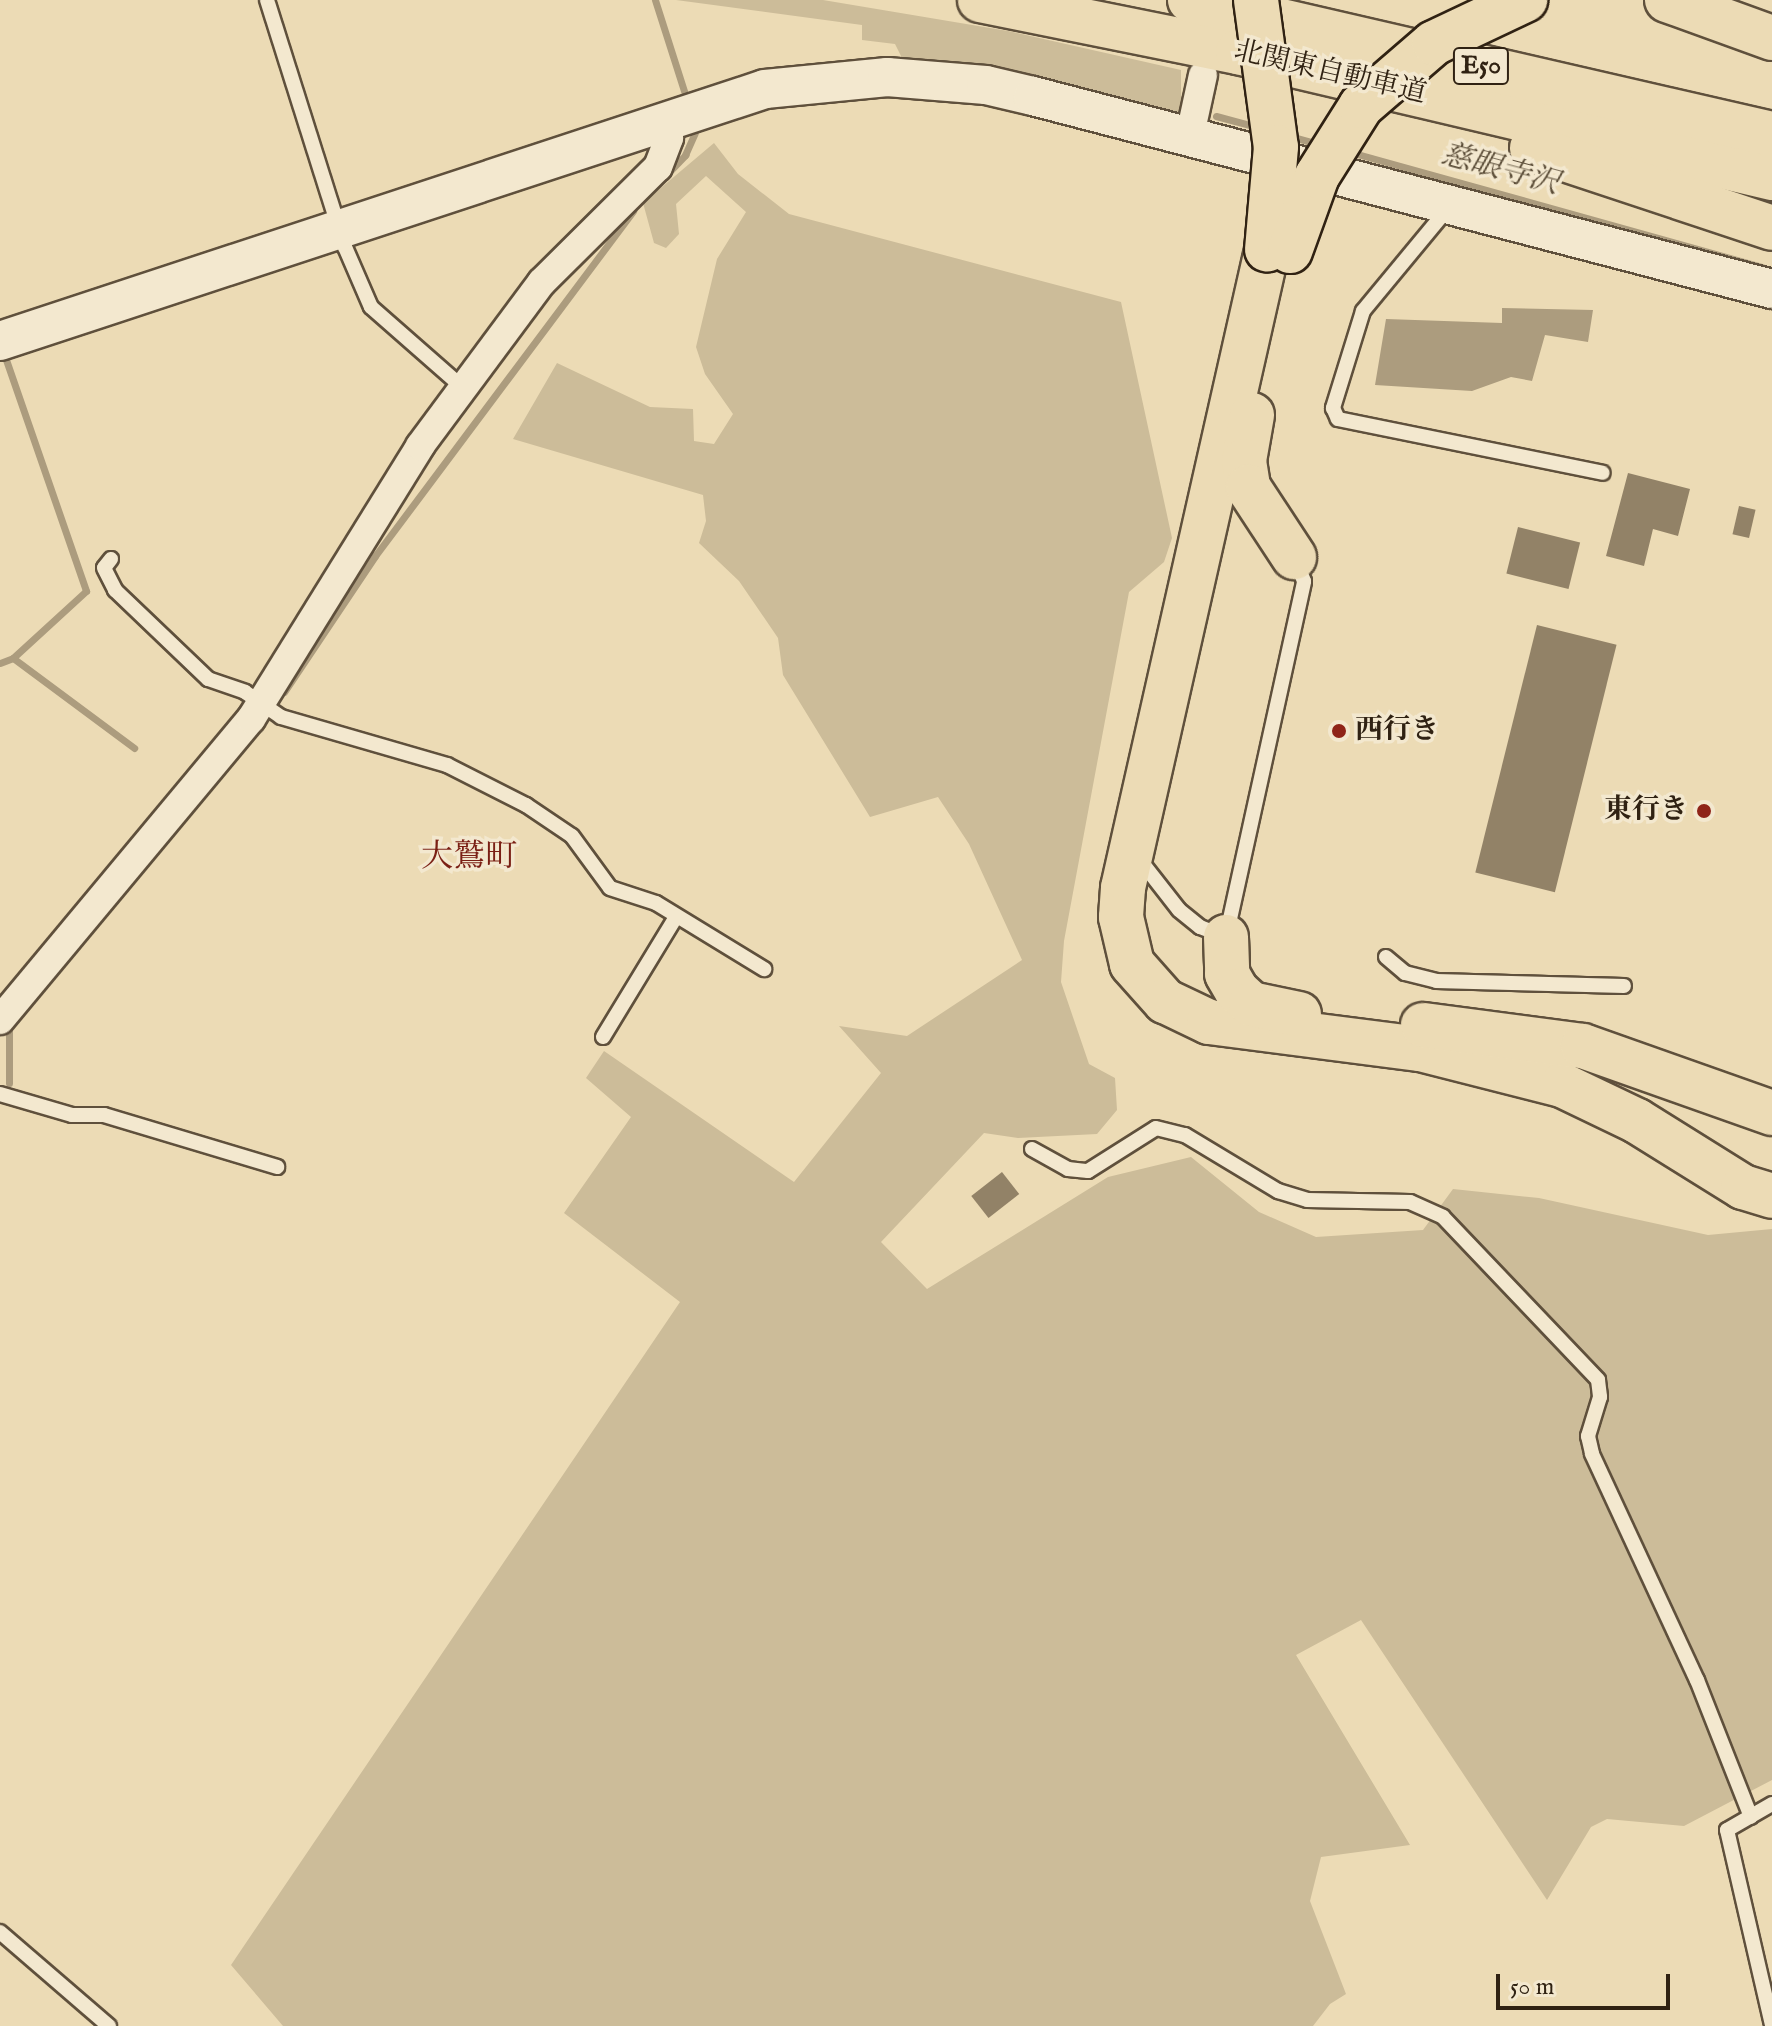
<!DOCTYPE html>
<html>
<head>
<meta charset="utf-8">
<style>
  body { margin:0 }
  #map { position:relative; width:1772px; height:2026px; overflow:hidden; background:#ecdbb5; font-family:"IM FELL English","Noto Serif JP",serif }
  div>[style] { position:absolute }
  .green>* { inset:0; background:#ccbc99 }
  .water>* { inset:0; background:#ac9c7e }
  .stream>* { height:7px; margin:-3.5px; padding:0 3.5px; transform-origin:3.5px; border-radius:3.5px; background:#ac9c7e }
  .building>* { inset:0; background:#928267; transform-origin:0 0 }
  .roads { filter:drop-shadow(2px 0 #5f503c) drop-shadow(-2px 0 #5f503c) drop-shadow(0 2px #5f503c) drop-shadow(0 -2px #5f503c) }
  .lane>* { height:14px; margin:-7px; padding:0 7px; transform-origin:7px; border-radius:7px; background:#f3e8cf }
  .street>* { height:28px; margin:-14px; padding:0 14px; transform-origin:14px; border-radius:14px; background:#f3e8cf }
  .secondary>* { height:38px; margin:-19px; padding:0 19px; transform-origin:19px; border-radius:19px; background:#f3e8cf }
  .highway>* { height:44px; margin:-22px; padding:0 22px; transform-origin:22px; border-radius:22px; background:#ecdbb5 }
  .bridges { filter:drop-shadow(2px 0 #302213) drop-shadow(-2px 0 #302213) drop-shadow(0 2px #302213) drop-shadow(0 -2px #302213) }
  .highway-bridge>* { height:44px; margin:-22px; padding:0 22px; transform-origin:22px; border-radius:22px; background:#ecdbb5 }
  .dots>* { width:22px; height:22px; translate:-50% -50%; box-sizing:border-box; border:4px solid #f3e8cf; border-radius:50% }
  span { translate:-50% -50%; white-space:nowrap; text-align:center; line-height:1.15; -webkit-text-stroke:7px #f3e8cf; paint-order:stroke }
  .shield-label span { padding:2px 6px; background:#f3e8cf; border:2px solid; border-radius:6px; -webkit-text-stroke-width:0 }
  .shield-label { font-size:26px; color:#302213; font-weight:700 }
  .street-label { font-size:28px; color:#302213 }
  .poi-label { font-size:28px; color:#302213; font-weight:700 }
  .left { translate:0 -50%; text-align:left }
  .right { translate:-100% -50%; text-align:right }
  .water-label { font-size:30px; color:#5b4d38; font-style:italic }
  .quarter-label { font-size:32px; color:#7a1f14 }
  .scale { position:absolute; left:1496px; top:1974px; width:174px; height:36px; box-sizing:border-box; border:4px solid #302213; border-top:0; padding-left:10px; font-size:24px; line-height:28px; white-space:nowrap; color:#302213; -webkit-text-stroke:6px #f3e8cf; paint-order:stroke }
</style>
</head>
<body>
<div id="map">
  <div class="green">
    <i style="clip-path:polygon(676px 0,823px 0,1008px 31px,1181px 70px,1181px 96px,1188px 99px,1178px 116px,904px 62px,895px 44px,862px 40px,862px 25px)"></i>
    <i style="clip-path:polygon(714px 143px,738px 174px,789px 214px,1121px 302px,1172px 538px,1164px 562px,1129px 592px,1064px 941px,1061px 982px,1089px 1064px,1115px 1078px,1117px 1110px,1097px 1134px,1018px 1138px,984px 1133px,881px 1242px,927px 1289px,1108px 1177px,1191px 1157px,1259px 1212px,1316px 1237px,1423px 1230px,1453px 1189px,1539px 1198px,1708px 1235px,1772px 1229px,1772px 1780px,1684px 1826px,1607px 1819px,1591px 1827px,1547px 1900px,1361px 1620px,1296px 1655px,1410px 1845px,1321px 1857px,1310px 1901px,1346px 1994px,1330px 2004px,1313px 2026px,283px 2026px,231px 1965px,680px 1302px,564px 1213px,631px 1117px,586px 1078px,604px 1051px,794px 1182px,881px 1073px,839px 1026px,907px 1036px,1022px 960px,969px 844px,938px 797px,870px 817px,783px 675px,778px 638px,739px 581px,699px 543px,706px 521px,703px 495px,513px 439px,557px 363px,650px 407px,693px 409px,694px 441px,714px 444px,733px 414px,705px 374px,696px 347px,717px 259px,746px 212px,706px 176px,676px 204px,679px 234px,666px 248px,654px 243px,643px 203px)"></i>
  </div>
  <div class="water">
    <i style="clip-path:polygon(1502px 308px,1593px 310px,1588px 342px,1545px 335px,1532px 381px,1511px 377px,1472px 391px,1375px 385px,1386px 319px,1502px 323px)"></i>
  </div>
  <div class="stream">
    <i style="left:655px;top:0;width:96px;rotate:72.3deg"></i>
    <i style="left:1216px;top:116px;width:42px;rotate:15deg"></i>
    <i style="left:1289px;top:136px;width:31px;rotate:15deg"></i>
    <i style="left:1350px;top:152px;width:428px;rotate:15.6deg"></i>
    <i style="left:666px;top:175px;width:28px;rotate:-46deg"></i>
    <i style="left:685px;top:155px;width:24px;rotate:-66deg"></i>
    <i style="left:3px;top:351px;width:254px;rotate:70.9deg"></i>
    <i style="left:86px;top:591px;width:99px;rotate:137.5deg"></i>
    <i style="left:0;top:663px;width:14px;rotate:-21deg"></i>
    <i style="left:13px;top:658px;width:151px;rotate:36.6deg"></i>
    <i style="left:284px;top:692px;width:164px;rotate:-56.2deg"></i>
    <i style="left:375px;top:556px;width:431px;rotate:-53.2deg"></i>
    <i style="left:9px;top:1083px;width:57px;rotate:-90deg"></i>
  </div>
  <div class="building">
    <i style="clip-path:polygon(1628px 473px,1690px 489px,1678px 536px,1653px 529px,1644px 566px,1606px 556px)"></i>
    <i style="left:1739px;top:506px;width:17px;height:29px;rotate:13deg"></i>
    <i style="left:1518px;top:527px;width:64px;height:48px;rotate:14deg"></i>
    <i style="left:1537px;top:625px;width:82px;height:255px;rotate:14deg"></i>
    <i style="left:1002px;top:1172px;width:28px;height:39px;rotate:52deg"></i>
  </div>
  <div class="roads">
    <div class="lane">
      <i style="left:267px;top:0;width:259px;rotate:72.5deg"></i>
      <i style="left:345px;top:247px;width:65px;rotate:66.6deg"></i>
      <i style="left:371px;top:307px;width:121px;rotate:41.3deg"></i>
      <i style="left:1449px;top:207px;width:135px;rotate:129.6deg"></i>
      <i style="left:1363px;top:311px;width:102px;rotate:107.2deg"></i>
      <i style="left:1333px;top:408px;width:12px;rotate:66deg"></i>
      <i style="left:1338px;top:419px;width:270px;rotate:11.5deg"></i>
      <i style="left:111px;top:559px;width:11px;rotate:128deg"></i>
      <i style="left:104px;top:568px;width:25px;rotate:63deg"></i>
      <i style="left:115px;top:590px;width:129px;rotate:43.7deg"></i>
      <i style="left:208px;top:679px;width:39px;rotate:19deg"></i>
      <i style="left:245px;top:692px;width:44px;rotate:34.8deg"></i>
      <i style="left:281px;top:717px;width:173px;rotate:16.1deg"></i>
      <i style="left:447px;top:765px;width:89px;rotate:26.9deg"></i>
      <i style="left:526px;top:805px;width:55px;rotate:34deg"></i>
      <i style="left:572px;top:836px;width:64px;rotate:53.8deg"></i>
      <i style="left:610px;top:888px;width:48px;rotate:18.1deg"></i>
      <i style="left:656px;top:903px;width:127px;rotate:31.4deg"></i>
      <i style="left:1140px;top:860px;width:63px;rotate:52deg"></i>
      <i style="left:1179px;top:910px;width:27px;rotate:39deg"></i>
      <i style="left:1200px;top:927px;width:28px;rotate:21deg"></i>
      <i style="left:1226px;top:937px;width:364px;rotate:-77.6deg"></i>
      <i style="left:1304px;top:581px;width:21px;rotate:-113deg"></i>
      <i style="left:1386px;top:957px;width:25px;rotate:40deg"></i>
      <i style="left:1405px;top:973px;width:32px;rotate:14deg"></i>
      <i style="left:1436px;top:981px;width:188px;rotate:1.5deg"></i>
      <i style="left:603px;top:1037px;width:140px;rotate:-58.7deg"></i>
      <i style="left:0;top:1094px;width:75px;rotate:16.3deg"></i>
      <i style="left:72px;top:1115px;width:32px"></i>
      <i style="left:104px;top:1115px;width:181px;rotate:16.7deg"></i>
      <i style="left:1032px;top:1149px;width:41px;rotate:29.1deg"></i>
      <i style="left:1068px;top:1169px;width:20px;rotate:6deg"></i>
      <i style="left:1088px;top:1171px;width:80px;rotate:-32.3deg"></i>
      <i style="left:1156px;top:1128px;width:30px;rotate:14deg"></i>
      <i style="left:1185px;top:1135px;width:109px;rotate:31.1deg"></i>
      <i style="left:1278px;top:1191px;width:30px;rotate:17deg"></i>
      <i style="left:1307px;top:1200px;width:103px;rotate:1.1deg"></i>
      <i style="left:1410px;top:1202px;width:36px;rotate:24deg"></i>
      <i style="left:1443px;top:1217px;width:225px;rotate:46.4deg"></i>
      <i style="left:1598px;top:1380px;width:17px;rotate:83deg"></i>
      <i style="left:1600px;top:1397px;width:41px;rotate:107.1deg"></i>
      <i style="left:1588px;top:1436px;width:18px;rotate:77deg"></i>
      <i style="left:1592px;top:1454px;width:249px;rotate:65.1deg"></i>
      <i style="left:1697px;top:1680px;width:147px;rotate:68.5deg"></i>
      <i style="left:1772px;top:1804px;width:52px;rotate:150deg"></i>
      <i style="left:1727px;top:1830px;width:200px;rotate:77deg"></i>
      <i style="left:0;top:1932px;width:144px;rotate:40.8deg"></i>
    </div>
    <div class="street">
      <i style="left:1190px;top:135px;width:61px;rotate:-77.8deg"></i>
      <i style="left:0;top:1020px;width:392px;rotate:-50.2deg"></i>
      <i style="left:251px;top:719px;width:321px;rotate:-58.2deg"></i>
      <i style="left:420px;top:446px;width:204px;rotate:-53.4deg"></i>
      <i style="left:542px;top:282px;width:163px;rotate:-44.8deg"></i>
      <i style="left:658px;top:167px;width:31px;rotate:-69deg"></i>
      <i style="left:669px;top:138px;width:19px;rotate:-108deg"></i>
    </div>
    <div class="secondary">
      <i style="left:0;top:341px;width:805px;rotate:-18.23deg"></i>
      <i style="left:765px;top:89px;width:123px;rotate:-5.6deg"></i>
      <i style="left:887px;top:77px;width:99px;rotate:4.6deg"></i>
      <i style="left:986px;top:85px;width:48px;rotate:13.2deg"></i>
      <i style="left:1033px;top:96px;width:764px;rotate:14.64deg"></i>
    </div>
    <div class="highway">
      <i style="left:980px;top:0;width:263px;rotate:11.4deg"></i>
      <i style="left:1238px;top:52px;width:549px;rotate:13.28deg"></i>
      <i style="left:1190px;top:0;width:597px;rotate:12.97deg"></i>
      <i style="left:1667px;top:0;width:112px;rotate:19.9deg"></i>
      <i style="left:1532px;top:148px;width:253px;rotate:18.4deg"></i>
      <i style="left:1267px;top:250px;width:654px;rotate:102.72deg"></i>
      <i style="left:1123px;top:888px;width:29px;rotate:94deg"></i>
      <i style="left:1121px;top:917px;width:48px;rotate:76.8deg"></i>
      <i style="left:1132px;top:964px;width:50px;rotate:48.3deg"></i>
      <i style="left:1165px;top:1001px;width:49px;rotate:25.5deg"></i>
      <i style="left:1209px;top:1022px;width:213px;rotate:7.3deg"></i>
      <i style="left:1420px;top:1049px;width:146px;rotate:14.2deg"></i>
      <i style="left:1562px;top:1085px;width:83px;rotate:25.6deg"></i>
      <i style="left:1637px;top:1121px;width:125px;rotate:31.9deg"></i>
      <i style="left:1743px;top:1187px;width:30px;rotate:17deg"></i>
      <i style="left:1252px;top:415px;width:47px;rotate:99.9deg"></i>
      <i style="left:1244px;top:461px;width:26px;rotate:81deg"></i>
      <i style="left:1248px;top:487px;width:84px;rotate:56.7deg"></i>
      <i style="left:1226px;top:937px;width:37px;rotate:88deg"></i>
      <i style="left:1227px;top:974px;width:20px;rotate:60deg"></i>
      <i style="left:1237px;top:991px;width:19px;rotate:43deg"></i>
      <i style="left:1251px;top:1004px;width:49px;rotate:11.8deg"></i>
      <i style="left:1423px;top:1025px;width:161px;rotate:7.5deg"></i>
      <i style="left:1583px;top:1046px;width:201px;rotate:19.5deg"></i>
    </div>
  </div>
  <div class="bridges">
    <div class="highway-bridge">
      <i style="left:1256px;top:0;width:148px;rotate:82.3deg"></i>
      <i style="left:1276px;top:147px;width:103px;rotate:95deg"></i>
      <i style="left:1290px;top:251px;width:80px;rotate:-70.2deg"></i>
      <i style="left:1317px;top:176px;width:83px;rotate:-57.8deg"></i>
      <i style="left:1361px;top:106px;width:96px;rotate:-40.8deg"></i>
      <i style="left:1434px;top:43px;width:101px;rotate:-25.3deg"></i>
    </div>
  </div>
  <div class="dots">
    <i style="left:1339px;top:731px;background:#8f2418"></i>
    <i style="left:1704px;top:811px;background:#8f2418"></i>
  </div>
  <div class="shield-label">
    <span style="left:1481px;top:66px">E50</span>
  </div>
  <div class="street-label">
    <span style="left:1330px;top:73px;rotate:13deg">北関東自動車道</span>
  </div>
  <div class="poi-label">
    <span class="left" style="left:1355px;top:731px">西行き</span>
    <span class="right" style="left:1688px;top:811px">東行き</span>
  </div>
  <div class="water-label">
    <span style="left:1500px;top:170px;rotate:15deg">慈眼寺沢</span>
  </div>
  <div class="quarter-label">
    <span style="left:469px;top:858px">大鷲町</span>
  </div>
  <div class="scale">50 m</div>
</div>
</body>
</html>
